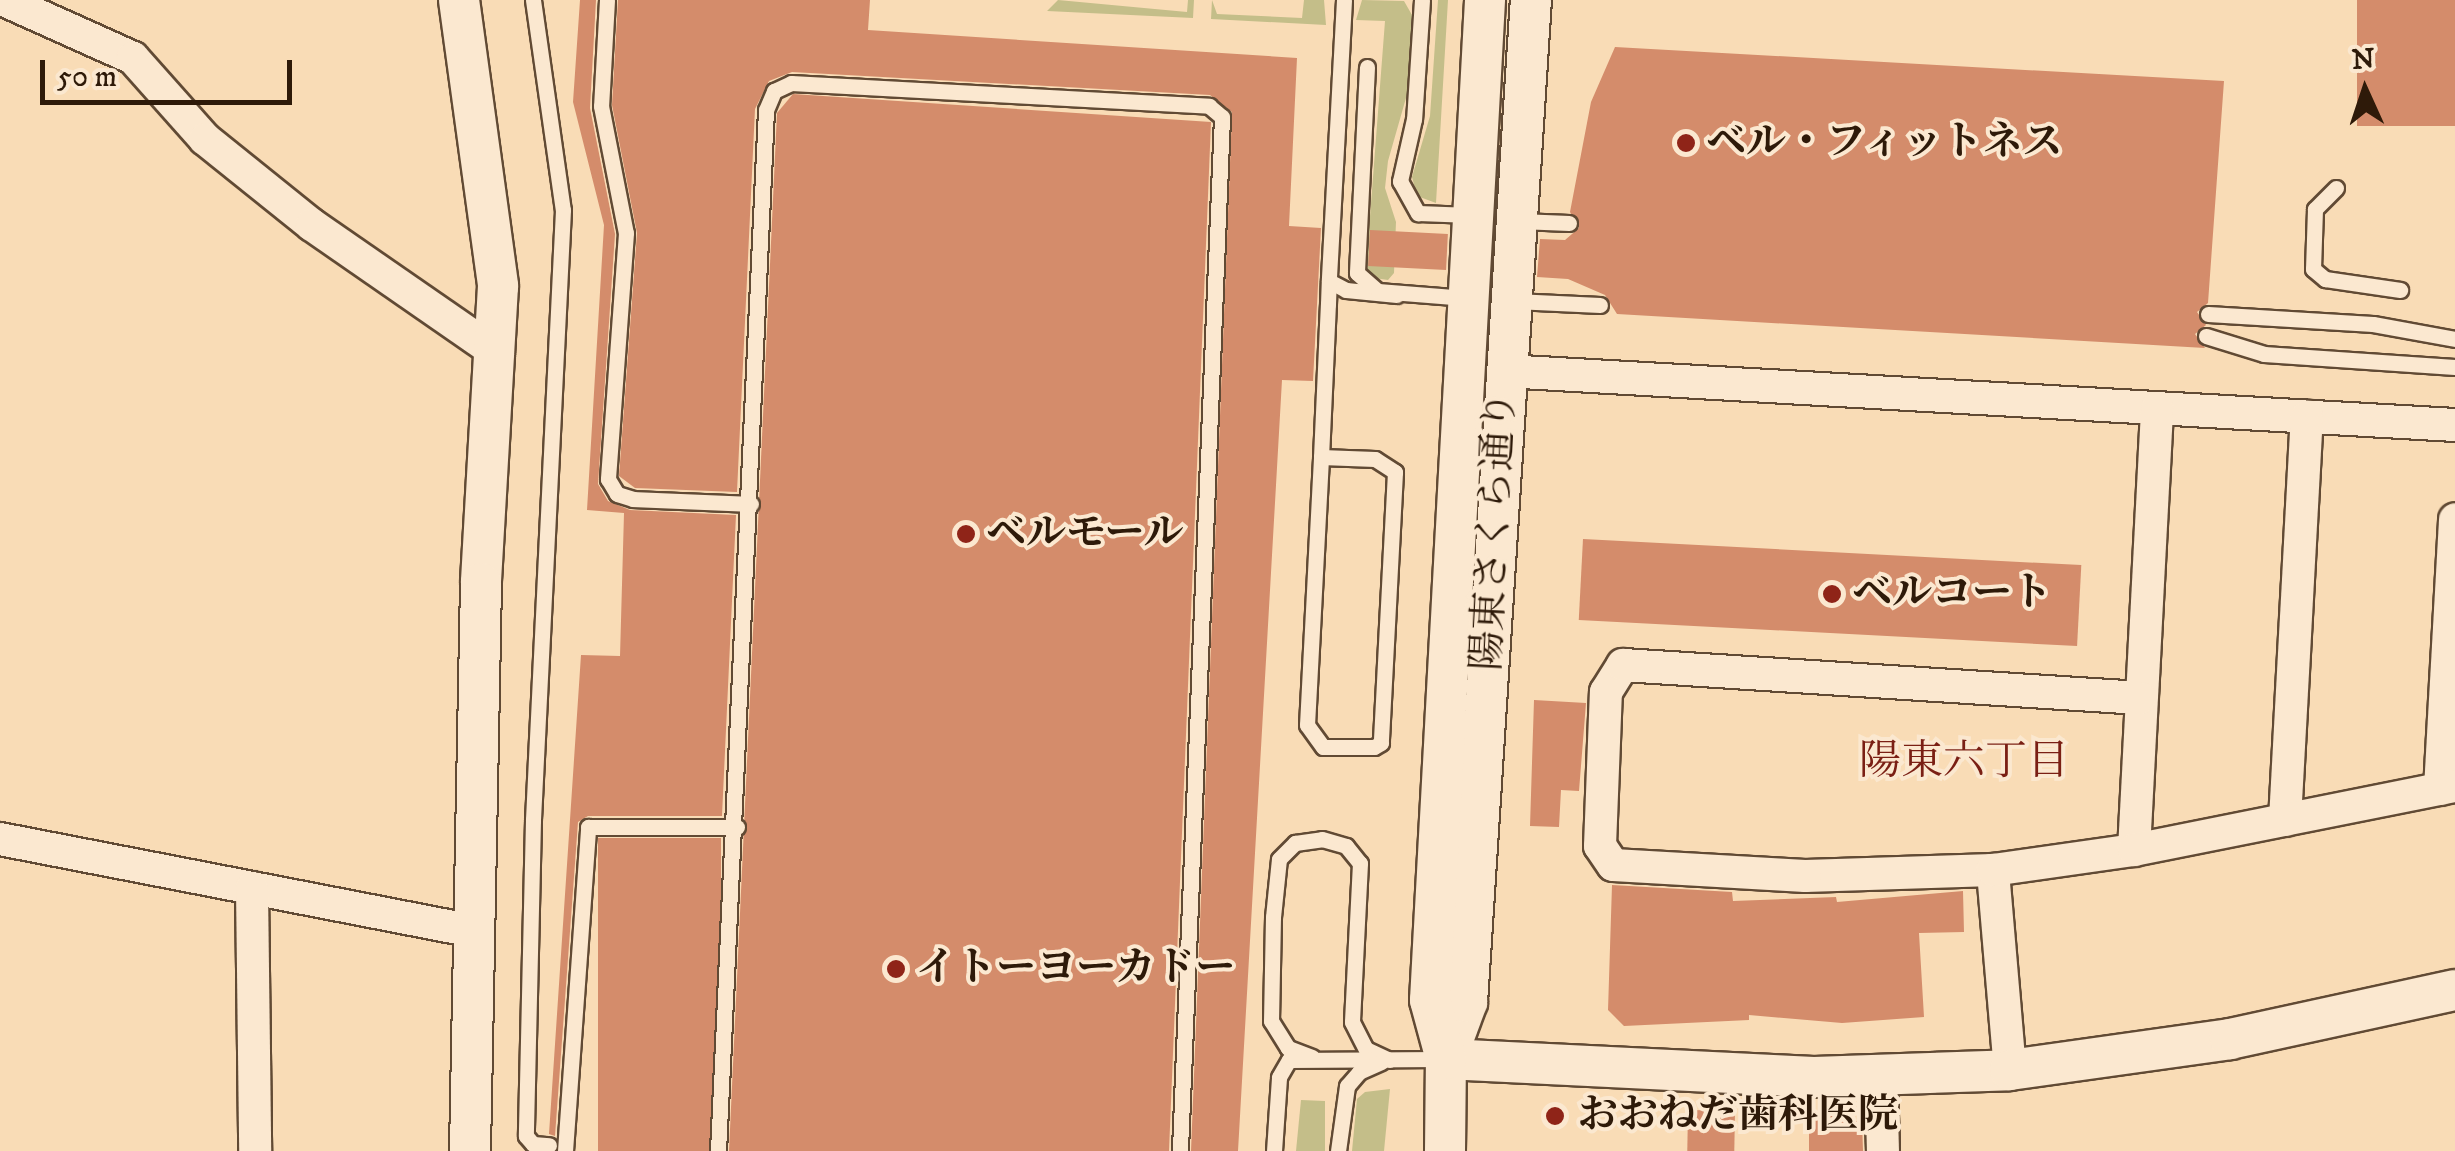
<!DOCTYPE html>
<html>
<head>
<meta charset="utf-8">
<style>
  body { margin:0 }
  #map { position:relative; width:2455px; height:1151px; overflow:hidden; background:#f9dcb6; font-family:"IM FELL DW Pica","Noto Serif JP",serif }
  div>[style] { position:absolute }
  .green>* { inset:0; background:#c4be89 }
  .building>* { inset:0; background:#d48c6b; transform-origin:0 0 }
  .roads { filter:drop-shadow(2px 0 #614a34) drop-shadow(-2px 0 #614a34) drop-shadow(0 2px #614a34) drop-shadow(0 -2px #614a34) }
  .service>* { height:15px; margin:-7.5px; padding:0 7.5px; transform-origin:7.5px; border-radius:7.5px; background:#fbe8d0 }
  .minor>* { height:32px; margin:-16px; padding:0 16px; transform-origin:16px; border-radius:16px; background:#fbe8d0 }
  .tertiary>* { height:40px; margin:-20px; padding:0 20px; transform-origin:20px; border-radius:20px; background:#fbe8d0 }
  .dots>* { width:28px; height:28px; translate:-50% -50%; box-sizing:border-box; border:5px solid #fbe8d0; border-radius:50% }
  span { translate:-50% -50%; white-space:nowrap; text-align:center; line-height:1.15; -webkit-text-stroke:8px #fbe8d0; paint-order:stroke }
  .poi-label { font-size:40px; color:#2e1a09; font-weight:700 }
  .left { translate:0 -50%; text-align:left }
  .street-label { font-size:40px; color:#2e1a09 }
  .neighbourhood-label { font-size:42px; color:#7a1f14 }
  .north { position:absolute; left:2315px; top:40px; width:100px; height:100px; -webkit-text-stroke:8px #fbe8d0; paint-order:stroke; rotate:357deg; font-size:28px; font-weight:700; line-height:40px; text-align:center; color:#2e1a09 }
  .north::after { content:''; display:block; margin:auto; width:35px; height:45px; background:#2e1a09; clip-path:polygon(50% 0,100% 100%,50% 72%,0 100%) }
  .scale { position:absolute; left:40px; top:60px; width:252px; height:45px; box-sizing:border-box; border:5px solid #2e1a09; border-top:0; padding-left:12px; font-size:30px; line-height:35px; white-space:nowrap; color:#2e1a09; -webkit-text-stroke:8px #fbe8d0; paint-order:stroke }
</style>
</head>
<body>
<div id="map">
  <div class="green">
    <i style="clip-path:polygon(1058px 0,1187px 12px,1188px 0,1194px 0,1193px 18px,1047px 11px)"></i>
    <i style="clip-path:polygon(1212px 0,1217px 14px,1302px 18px,1304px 0,1324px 0,1326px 25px,1211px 19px)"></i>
    <i style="clip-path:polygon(1362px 0,1404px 1px,1412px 15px,1408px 91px,1388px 161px,1385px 188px,1396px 222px,1394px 273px,1388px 280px,1374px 278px,1366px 268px,1385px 21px,1356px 20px)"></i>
    <i style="clip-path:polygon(1438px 0,1448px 0,1436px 203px,1417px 196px,1412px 177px,1430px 116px)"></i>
    <i style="clip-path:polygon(1390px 1089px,1384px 1151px,1352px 1151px,1357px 1099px,1365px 1092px)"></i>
    <i style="clip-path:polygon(1301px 1100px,1325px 1101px,1325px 1151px,1296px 1151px)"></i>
  </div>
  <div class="building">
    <i style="clip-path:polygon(580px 0,596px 0,590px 108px,615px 234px,598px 484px,608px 501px,630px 510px,736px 515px,722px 816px,588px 816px,578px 822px,555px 1136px,549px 1134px,581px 655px,620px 656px,624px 513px,587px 510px,604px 225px,573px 102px)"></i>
    <i style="clip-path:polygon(618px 0,870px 0,868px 30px,1297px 58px,1289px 226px,1321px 228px,1313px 381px,1282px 380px,1238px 1151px,1191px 1151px,1232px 112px,1210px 95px,792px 72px,769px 81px,755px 109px,737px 492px,635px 488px,619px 476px,637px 233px,612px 105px)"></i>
    <i style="left:2357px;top:0;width:98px;height:126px"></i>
    <i style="clip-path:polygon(1615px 47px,2224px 81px,2208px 303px,2197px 312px,2206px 325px,2195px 334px,2205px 348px,1617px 314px,1605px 295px,1568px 279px,1537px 277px,1540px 239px,1565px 240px,1579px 228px,1570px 212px,1591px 102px)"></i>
    <i style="clip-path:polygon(793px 94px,1211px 122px,1169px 1151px,729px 1151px,777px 113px)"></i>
    <i style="left:1370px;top:230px;width:78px;height:36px;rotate:3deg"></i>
    <i style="left:1583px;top:539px;width:499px;height:81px;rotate:3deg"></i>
    <i style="clip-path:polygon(1534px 700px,1586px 703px,1579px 791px,1561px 790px,1559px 827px,1530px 826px)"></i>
    <i style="left:598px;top:838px;width:123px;height:314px"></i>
    <i style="clip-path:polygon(1612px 885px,1732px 892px,1733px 901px,1836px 897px,1837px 902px,1963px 891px,1964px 932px,1919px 933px,1924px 1017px,1842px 1023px,1749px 1015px,1749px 1020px,1624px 1026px,1608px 1010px)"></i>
    <i style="left:1688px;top:1110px;width:47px;height:41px;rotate:1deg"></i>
    <i style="clip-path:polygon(1842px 1110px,1843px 1121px,1862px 1121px,1863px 1151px,1809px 1151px,1809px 1112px)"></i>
  </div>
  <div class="roads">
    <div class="service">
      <i style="left:533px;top:0;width:212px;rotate:81.9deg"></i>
      <i style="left:563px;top:210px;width:611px;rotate:92.82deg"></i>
      <i style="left:533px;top:820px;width:316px;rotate:91.3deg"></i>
      <i style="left:526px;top:1136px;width:11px;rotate:49deg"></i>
      <i style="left:533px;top:1144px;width:16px;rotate:4deg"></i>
      <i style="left:607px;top:0;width:106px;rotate:93.2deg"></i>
      <i style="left:601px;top:106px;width:129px;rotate:78.9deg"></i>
      <i style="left:626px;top:233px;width:247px;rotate:94.2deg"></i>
      <i style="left:608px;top:479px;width:17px;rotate:59deg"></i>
      <i style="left:617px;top:494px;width:17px;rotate:17deg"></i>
      <i style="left:633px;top:499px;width:118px;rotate:2.4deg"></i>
      <i style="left:1344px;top:0;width:281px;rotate:93.1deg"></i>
      <i style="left:1329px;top:281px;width:19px;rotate:28deg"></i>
      <i style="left:1346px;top:290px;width:51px;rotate:5.6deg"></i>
      <i style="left:1422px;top:0;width:119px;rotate:93.8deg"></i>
      <i style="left:1414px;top:119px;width:64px;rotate:102.7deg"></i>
      <i style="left:1400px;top:181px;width:37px;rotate:61deg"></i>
      <i style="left:1418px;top:213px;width:53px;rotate:2.2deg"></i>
      <i style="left:1367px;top:67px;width:206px;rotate:92.8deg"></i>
      <i style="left:1357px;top:273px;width:28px;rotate:41deg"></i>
      <i style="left:1378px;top:291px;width:88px;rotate:4.5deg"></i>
      <i style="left:2336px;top:188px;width:30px;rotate:135deg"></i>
      <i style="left:2315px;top:209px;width:60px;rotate:91.9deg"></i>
      <i style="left:2313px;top:269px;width:16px;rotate:40deg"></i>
      <i style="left:2325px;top:279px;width:76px;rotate:8.3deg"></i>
      <i style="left:1519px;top:221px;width:50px;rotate:2.3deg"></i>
      <i style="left:1514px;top:301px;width:86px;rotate:2.7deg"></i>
      <i style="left:2208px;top:314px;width:165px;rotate:3.5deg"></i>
      <i style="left:2373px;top:324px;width:83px;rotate:10.4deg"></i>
      <i style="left:2206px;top:336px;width:61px;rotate:17.2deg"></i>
      <i style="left:2264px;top:354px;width:191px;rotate:3.9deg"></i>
      <i style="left:1321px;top:457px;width:54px;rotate:2.1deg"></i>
      <i style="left:1375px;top:459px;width:24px;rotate:33deg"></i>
      <i style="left:1395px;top:472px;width:271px;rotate:93deg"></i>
      <i style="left:1381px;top:743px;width:8px;rotate:150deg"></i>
      <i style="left:1374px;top:747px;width:51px;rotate:180deg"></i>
      <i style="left:1323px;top:747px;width:27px;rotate:-126deg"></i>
      <i style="left:1307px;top:725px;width:268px;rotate:-87deg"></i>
      <i style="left:1321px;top:457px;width:153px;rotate:-87.4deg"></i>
      <i style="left:1328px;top:304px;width:23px;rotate:-88deg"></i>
      <i style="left:1312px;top:1057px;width:26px;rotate:-159deg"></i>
      <i style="left:1288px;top:1048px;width:32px;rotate:-122deg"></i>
      <i style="left:1271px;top:1021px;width:104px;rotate:-88.9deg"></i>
      <i style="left:1273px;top:917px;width:58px;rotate:-84.1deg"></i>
      <i style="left:1279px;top:859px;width:23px;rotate:-45deg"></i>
      <i style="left:1295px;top:843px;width:27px;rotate:-8deg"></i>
      <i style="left:1322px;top:839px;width:25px;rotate:16deg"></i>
      <i style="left:1346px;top:846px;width:22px;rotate:51deg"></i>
      <i style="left:1360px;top:863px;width:159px;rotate:92.9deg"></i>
      <i style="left:1352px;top:1022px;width:30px;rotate:63deg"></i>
      <i style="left:1366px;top:1049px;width:26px;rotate:25deg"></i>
      <i style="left:565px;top:1151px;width:325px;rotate:-85.9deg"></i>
      <i style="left:588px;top:827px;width:149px"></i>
      <i style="left:718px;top:1151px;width:1042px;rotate:-87.36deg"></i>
      <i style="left:766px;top:110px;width:21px;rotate:-67deg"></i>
      <i style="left:774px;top:91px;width:19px;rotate:-25deg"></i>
      <i style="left:791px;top:83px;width:419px;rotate:3.1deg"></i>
      <i style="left:1209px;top:106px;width:17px;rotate:40deg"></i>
      <i style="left:1222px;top:117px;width:1035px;rotate:92.33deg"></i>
      <i style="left:1274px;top:1151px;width:74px;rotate:-86.1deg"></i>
      <i style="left:1279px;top:1077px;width:20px;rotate:-60deg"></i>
      <i style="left:1289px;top:1060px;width:153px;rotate:-0.4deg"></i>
      <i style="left:1338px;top:1151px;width:66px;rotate:-82.1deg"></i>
      <i style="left:1347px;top:1086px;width:18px;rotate:-49deg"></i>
      <i style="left:1359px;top:1072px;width:24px;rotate:-24deg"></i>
    </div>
    <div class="minor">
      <i style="left:4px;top:0;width:141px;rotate:24.2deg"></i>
      <i style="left:133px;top:58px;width:108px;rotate:48.4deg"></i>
      <i style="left:205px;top:139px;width:137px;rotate:38.8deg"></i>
      <i style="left:312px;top:225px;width:226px;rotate:34.7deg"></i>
      <i style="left:1504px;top:371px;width:953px;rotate:3.25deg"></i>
      <i style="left:2440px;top:789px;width:270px;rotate:-86.8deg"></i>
      <i style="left:2285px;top:820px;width:404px;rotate:-86.9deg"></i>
      <i style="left:0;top:839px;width:483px;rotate:11deg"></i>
      <i style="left:2134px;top:850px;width:442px;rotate:-87deg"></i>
      <i style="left:1993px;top:870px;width:188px;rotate:178.2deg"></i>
      <i style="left:1805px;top:876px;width:192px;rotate:-176.7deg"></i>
      <i style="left:1613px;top:865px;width:23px;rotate:-124deg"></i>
      <i style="left:1600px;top:846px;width:154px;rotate:-87.8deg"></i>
      <i style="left:1606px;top:692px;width:32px;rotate:-58deg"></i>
      <i style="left:1623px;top:665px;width:518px;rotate:3.65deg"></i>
      <i style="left:252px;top:888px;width:263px;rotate:89.3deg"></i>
      <i style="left:2010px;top:1070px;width:201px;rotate:-94.9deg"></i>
      <i style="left:1993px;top:870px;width:142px;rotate:-8.1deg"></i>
      <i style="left:2134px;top:850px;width:327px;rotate:-11.3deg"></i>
      <i style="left:1881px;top:1076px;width:75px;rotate:88.5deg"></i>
    </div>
    <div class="tertiary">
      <i style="left:459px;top:0;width:289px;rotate:82.2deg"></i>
      <i style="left:498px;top:286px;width:297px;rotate:93.3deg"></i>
      <i style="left:481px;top:583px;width:568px;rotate:91.11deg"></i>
      <i style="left:1446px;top:1059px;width:61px;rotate:-69.8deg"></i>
      <i style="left:1467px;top:1002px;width:1004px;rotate:-86.35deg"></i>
      <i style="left:1446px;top:1059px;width:368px;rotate:2.8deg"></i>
      <i style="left:1814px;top:1077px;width:196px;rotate:-2deg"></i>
      <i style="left:2010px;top:1070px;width:222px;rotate:-8deg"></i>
      <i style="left:2230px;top:1039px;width:230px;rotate:-12.3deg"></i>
      <i style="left:1445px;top:1151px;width:92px;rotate:-89.4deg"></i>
      <i style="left:1446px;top:1059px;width:61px;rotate:-105.2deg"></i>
      <i style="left:1430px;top:1000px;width:1002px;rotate:-86.85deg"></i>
    </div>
  </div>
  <div class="dots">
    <i style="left:1686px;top:143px;background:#8f2418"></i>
    <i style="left:966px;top:534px;background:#8f2418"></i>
    <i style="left:1832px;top:594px;background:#8f2418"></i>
    <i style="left:896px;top:969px;background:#8f2418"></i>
    <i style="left:1555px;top:1116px;background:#8f2418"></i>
  </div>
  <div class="poi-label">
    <span class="left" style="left:1706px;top:143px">ベル・フィットネス</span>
    <span class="left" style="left:986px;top:534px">ベルモール</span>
    <span class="left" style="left:1852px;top:594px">ベルコート</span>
    <span class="left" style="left:916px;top:969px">イトーヨーカドー</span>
    <span class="left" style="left:1578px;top:1116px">おおねだ歯科医院</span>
  </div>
  <div class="street-label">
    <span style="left:1495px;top:531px;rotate:-87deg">陽東さくら通り</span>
  </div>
  <div class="neighbourhood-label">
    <span style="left:1964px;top:762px">陽東六丁目</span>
  </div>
  <div class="north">N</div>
  <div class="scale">50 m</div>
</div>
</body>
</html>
